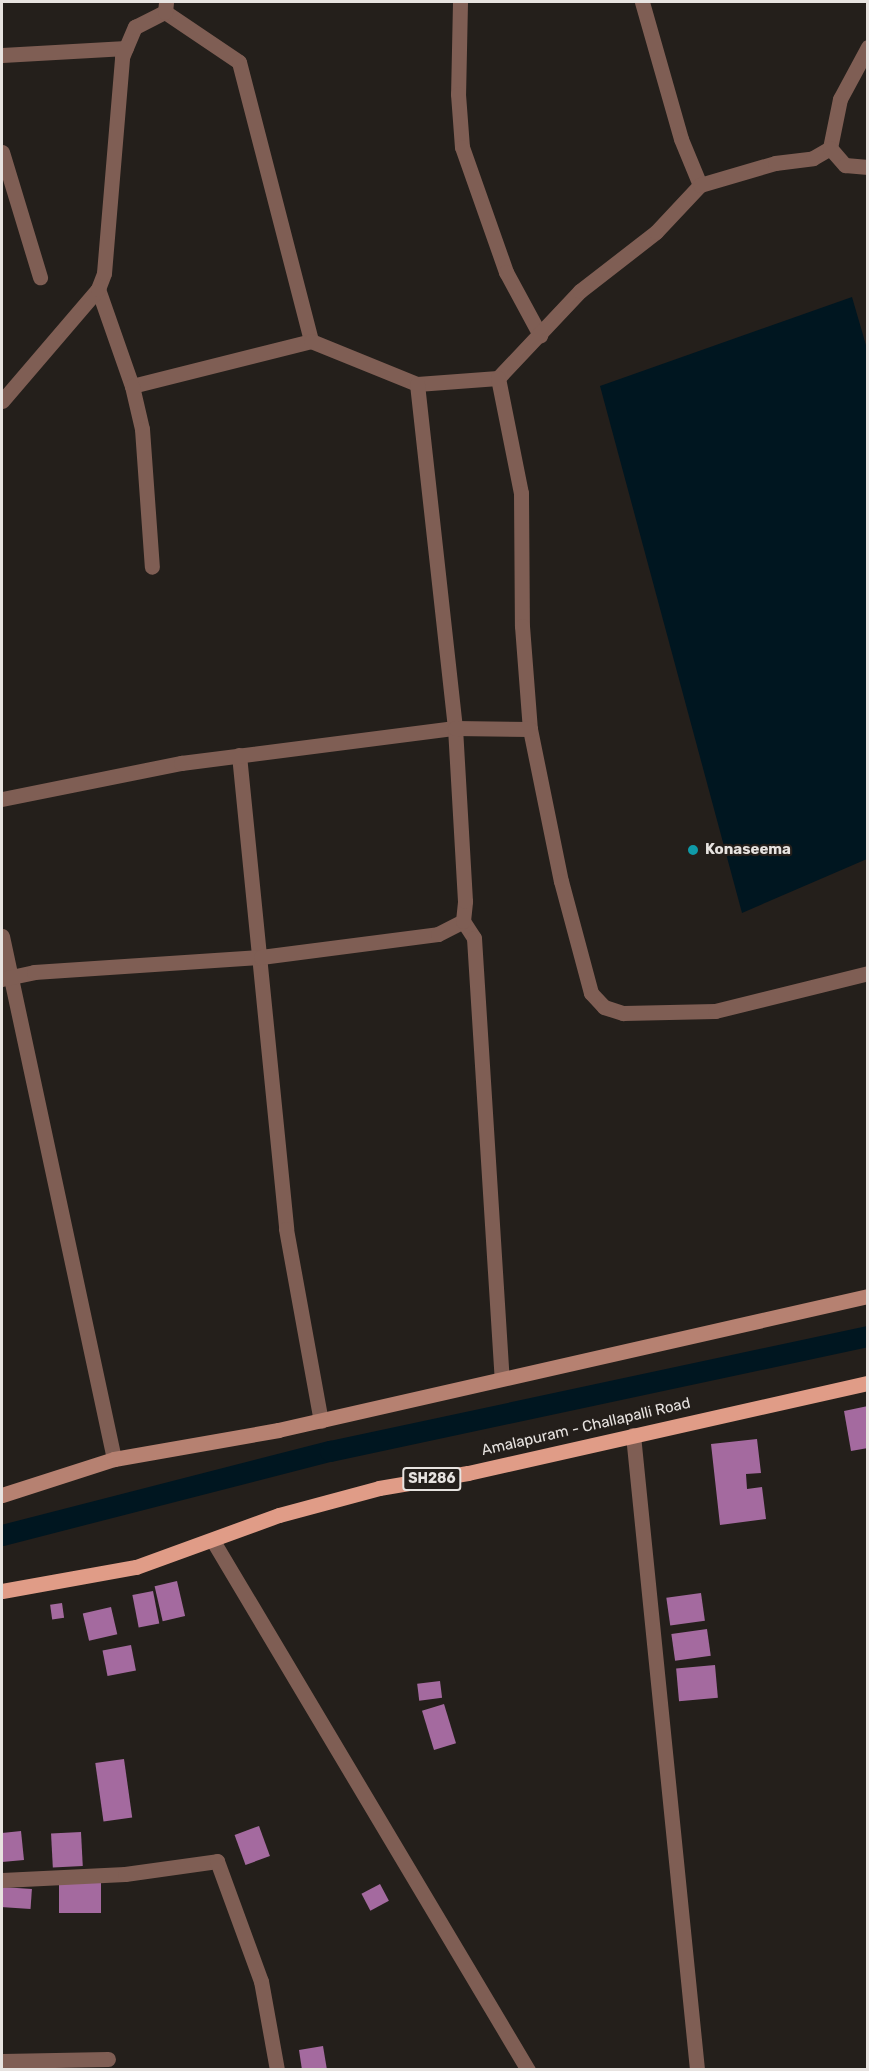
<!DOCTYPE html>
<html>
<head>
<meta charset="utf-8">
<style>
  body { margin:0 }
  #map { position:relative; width:869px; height:2071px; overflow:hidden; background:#241f1b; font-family:Rubik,sans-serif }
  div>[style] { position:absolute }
  .water>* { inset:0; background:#001620 }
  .canal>* { height:21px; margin:-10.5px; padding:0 10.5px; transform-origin:10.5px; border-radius:10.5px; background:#001620 }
  .building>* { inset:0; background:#a46a9f; transform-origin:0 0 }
  .street>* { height:15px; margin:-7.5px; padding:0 7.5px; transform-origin:7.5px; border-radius:7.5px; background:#7f5e54 }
  .secondary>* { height:15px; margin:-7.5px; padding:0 7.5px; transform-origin:7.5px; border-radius:7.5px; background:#b68171 }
  .primary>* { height:15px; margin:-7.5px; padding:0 7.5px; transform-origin:7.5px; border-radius:7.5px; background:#e09c87 }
  .dots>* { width:16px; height:16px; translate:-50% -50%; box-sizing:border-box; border:3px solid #241f1b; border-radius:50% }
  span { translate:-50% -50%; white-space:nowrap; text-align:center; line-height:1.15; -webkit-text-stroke:4.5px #241f1b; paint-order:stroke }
  .shield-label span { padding:2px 4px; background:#241f1b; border:2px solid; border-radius:4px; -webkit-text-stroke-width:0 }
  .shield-label { font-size:14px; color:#e7e3e0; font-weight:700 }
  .poi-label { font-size:15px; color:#e7e3e0; font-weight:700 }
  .left { translate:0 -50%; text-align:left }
  .street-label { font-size:15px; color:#e7e3e0 }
  .frame { position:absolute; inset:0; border:3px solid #e7e3e0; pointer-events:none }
</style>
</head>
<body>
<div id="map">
  <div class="water">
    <i style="clip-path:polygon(852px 297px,868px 352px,867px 859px,742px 913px,600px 386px)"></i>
  </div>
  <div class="canal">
    <i style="left:2px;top:1535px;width:339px;rotate:-14.4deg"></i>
    <i style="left:330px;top:1451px;width:550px;rotate:-12.07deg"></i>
  </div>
  <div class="building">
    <i style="clip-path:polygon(868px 1406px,868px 1448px,851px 1451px,844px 1411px)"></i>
    <i style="clip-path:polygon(757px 1439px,761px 1473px,746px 1474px,747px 1489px,762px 1487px,766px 1519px,720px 1525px,711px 1444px)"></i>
    <i style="left:177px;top:1581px;width:36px;height:23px;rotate:77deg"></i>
    <i style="left:153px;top:1591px;width:33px;height:21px;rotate:79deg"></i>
    <i style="left:701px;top:1593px;width:28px;height:35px;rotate:82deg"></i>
    <i style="left:62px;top:1603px;width:15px;height:12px;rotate:82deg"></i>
    <i style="left:111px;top:1607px;width:28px;height:29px;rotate:77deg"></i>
    <i style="left:707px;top:1629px;width:27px;height:36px;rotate:82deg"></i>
    <i style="left:131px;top:1645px;width:26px;height:29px;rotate:79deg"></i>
    <i style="left:715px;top:1665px;width:33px;height:39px;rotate:85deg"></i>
    <i style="left:440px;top:1681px;width:17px;height:23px;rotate:83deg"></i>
    <i style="left:444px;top:1704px;width:41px;height:23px;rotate:73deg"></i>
    <i style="left:124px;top:1759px;width:59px;height:29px;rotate:82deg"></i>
    <i style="left:259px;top:1826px;width:32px;height:26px;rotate:70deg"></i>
    <i style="clip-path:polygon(21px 1831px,24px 1860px,2px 1862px,2px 1833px)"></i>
    <i style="left:81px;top:1832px;width:34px;height:30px;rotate:87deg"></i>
    <i style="left:59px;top:1881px;width:42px;height:32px"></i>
    <i style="left:380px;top:1884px;width:19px;height:21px;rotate:62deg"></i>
    <i style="left:2px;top:1887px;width:30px;height:20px;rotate:4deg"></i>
    <i style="clip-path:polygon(323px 2046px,327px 2070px,302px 2070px,299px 2050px)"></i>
  </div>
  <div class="street">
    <i style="left:460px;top:2px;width:92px;rotate:91.2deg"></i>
    <i style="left:458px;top:94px;width:53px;rotate:85.7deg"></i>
    <i style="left:462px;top:147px;width:133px;rotate:70.6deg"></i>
    <i style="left:506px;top:272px;width:72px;rotate:61.6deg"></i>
    <i style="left:642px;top:2px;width:142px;rotate:74.1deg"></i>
    <i style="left:681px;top:139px;width:50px;rotate:67.6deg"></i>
    <i style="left:165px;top:12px;width:89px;rotate:34deg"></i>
    <i style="left:239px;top:62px;width:288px;rotate:75.5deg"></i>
    <i style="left:2px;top:55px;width:124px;rotate:-3.2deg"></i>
    <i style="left:830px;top:148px;width:50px;rotate:-78.5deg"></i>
    <i style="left:840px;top:99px;width:59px;rotate:-61.7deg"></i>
    <i style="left:2px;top:152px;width:131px;rotate:73.1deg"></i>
    <i style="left:98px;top:289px;width:103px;rotate:70.7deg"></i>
    <i style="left:132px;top:386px;width:185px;rotate:-14.1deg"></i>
    <i style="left:311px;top:341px;width:114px;rotate:22.1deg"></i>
    <i style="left:417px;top:384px;width:81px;rotate:-4.2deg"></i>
    <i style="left:498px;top:378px;width:120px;rotate:-46.7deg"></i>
    <i style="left:580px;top:291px;width:96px;rotate:-37.8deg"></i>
    <i style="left:656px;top:232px;width:64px;rotate:-46.9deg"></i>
    <i style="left:700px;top:185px;width:78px;rotate:-16.3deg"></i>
    <i style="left:775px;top:163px;width:38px;rotate:-7deg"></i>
    <i style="left:813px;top:158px;width:20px;rotate:-30deg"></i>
    <i style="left:830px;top:148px;width:23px;rotate:49deg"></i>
    <i style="left:845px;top:165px;width:23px;rotate:5deg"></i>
    <i style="left:498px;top:378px;width:117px;rotate:78.7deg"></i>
    <i style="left:521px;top:493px;width:133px;rotate:89.6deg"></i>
    <i style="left:522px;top:626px;width:103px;rotate:85.6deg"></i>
    <i style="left:530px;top:729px;width:155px;rotate:78.5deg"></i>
    <i style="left:561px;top:881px;width:116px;rotate:75deg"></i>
    <i style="left:591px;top:993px;width:19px;rotate:47deg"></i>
    <i style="left:604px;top:1007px;width:20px;rotate:18deg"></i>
    <i style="left:623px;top:1013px;width:92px;rotate:-1.2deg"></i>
    <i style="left:715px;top:1011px;width:158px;rotate:-13.9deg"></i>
    <i style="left:132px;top:386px;width:44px;rotate:76.9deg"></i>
    <i style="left:142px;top:429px;width:138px;rotate:85.9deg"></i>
    <i style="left:2px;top:401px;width:148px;rotate:-49.4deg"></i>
    <i style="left:98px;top:289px;width:17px;rotate:-69deg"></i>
    <i style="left:104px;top:273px;width:217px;rotate:-85.2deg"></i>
    <i style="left:122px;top:57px;width:33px;rotate:-67deg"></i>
    <i style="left:135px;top:27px;width:34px;rotate:-27deg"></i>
    <i style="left:165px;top:12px;width:10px;rotate:-84deg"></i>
    <i style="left:239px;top:755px;width:476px;rotate:84.3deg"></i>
    <i style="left:286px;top:1229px;width:195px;rotate:79.7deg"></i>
    <i style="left:2px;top:799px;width:183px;rotate:-11.4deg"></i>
    <i style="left:181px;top:763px;width:276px;rotate:-7.3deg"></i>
    <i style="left:455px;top:728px;width:346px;rotate:-96.3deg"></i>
    <i style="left:463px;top:921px;width:20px;rotate:57deg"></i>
    <i style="left:474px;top:938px;width:441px;rotate:86.4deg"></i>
    <i style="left:2px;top:936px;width:535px;rotate:77.91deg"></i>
    <i style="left:2px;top:979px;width:33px;rotate:-12deg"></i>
    <i style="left:34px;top:972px;width:227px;rotate:-3.8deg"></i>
    <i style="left:261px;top:957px;width:178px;rotate:-7.4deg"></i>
    <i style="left:438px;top:934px;width:28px;rotate:-27deg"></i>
    <i style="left:463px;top:921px;width:20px;rotate:-84deg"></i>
    <i style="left:465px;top:901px;width:173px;rotate:-93.3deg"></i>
    <i style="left:455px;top:728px;width:75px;rotate:0.8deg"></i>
    <i style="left:633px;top:1435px;width:638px;rotate:84.24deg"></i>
    <i style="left:213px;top:1541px;width:616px;rotate:59.23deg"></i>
    <i style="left:2px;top:1880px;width:123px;rotate:-2.8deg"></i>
    <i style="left:125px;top:1874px;width:93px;rotate:-8deg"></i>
    <i style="left:217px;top:1861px;width:128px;rotate:69.9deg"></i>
    <i style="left:261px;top:1981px;width:90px;rotate:79.8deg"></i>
    <i style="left:2px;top:2061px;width:106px;rotate:-1.1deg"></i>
  </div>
  <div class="secondary">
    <i style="left:2px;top:1495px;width:118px;rotate:-17.8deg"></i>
    <i style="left:114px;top:1459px;width:167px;rotate:-10deg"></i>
    <i style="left:278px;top:1430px;width:605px;rotate:-12.8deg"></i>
  </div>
  <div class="primary">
    <i style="left:2px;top:1591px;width:136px;rotate:-10.2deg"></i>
    <i style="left:136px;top:1567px;width:152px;rotate:-20deg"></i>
    <i style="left:279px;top:1515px;width:104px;rotate:-15.1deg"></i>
    <i style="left:379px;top:1488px;width:90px;rotate:-9.6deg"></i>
    <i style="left:468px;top:1473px;width:410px;rotate:-12.7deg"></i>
  </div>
  <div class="dots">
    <i style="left:693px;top:850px;background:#0f9aa8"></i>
  </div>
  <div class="shield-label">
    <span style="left:432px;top:1479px">SH286</span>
  </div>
  <div class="poi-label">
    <span class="left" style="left:705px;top:850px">Konaseema</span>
  </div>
  <div class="street-label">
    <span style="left:586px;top:1427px;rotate:-13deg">Amalapuram - Challapalli Road</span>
  </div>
  <div class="frame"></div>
</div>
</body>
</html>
